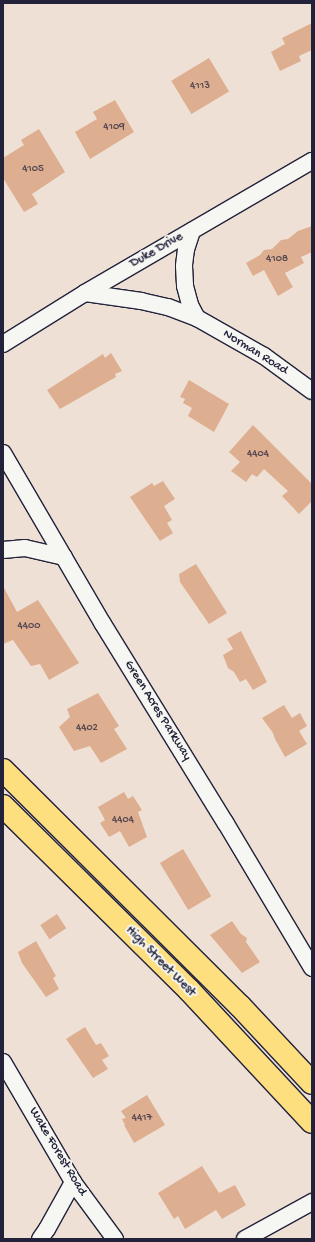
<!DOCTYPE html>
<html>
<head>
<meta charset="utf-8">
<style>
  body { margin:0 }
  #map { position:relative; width:315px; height:1242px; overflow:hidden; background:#efe0d5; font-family:"Gochi Hand",sans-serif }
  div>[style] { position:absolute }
  .building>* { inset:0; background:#deae90; transform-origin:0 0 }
  .roads { filter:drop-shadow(1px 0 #22223b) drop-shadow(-1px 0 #22223b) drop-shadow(0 1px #22223b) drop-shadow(0 -1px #22223b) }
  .street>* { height:16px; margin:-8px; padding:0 8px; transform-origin:8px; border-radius:8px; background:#f6f6f2 }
  .primary>* { height:22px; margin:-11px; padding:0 11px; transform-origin:11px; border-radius:11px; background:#fedf80 }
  span { translate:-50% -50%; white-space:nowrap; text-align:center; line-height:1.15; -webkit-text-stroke:4px #f6f6f2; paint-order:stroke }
  .number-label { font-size:11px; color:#514550 }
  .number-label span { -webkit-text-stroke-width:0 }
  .street-label { font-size:13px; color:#22223b }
  .frame { position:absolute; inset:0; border:4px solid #22223b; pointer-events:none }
</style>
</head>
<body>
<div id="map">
  <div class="building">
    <i style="clip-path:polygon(312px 23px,312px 50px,299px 56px,301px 61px,280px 71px,271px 52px,285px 44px,282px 38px)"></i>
    <i style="left:209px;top:58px;width:39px;height:44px;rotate:59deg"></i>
    <i style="clip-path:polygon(115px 100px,134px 132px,90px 159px,75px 132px,97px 119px,93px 112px)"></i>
    <i style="clip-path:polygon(39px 129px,65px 172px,32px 194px,38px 204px,24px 212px,3px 178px,3px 158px,24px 145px,21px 140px)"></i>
    <i style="clip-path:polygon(312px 226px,312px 252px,301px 257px,304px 263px,285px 273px,293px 287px,278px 296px,264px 270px,253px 276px,246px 263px,260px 255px,264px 250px,272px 249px,281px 240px,288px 239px,298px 231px)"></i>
    <i style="clip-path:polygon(111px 353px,122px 371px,115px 374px,116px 377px,60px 409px,47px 390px,103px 354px,105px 358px)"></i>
    <i style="clip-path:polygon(189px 380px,229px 404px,214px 432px,188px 416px,192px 408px,183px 403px,185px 399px,180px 397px)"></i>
    <i style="clip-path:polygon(253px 425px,312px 484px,312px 501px,299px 514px,282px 496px,288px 491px,264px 469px,257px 477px,252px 474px,246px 482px,231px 471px,240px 462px,229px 452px)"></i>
    <i style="clip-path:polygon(163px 481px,175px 499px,164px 506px,172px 520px,167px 523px,173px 533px,160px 541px,130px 497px,152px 483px,154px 486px)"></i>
    <i style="clip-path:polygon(196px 564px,227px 613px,209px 624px,180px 582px,179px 574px)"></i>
    <i style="clip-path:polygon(3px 586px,17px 612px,38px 600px,79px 663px,49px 680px,40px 664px,31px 666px,13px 640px,3px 644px)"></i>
    <i style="clip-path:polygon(241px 631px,267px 682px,253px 690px,246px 679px,240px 682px,234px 672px,228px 668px,223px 655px,233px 649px,227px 639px)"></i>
    <i style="clip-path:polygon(98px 693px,119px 726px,114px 729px,127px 749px,101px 763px,90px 746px,74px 751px,59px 727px,70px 717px,67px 709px)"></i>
    <i style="clip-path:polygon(284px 705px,292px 718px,300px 713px,307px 726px,299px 731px,307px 744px,285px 757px,275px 739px,273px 733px,262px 718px)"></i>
    <i style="clip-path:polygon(124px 792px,128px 799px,133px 796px,142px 810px,138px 812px,147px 837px,129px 847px,120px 831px,109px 837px,100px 823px,105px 820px,98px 807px)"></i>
    <i style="left:183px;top:849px;width:55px;height:27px;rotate:59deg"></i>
    <i style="left:57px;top:914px;width:17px;height:20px;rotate:57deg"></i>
    <i style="clip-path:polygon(232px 921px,241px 934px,247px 938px,246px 942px,260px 962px,242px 973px,210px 935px)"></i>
    <i style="clip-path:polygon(36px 941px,56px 976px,53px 978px,59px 989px,46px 997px,22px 963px,18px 952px)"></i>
    <i style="clip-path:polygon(85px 1027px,96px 1045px,101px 1043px,109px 1056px,102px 1060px,108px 1069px,93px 1078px,66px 1039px)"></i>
    <i style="clip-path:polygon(147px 1095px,165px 1125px,134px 1143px,124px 1125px,125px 1125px,122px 1119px,126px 1118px,121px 1111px)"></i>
    <i style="clip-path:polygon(202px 1166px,219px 1193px,235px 1185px,246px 1205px,222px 1219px,216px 1210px,185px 1229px,178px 1216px,174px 1219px,158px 1193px)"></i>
  </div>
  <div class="roads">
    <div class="street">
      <i style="left:192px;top:231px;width:19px;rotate:108deg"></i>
      <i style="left:186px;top:249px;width:17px;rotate:97deg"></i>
      <i style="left:184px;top:266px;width:20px;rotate:87deg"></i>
      <i style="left:185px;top:286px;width:20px;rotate:75deg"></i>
      <i style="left:190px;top:305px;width:15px;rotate:62deg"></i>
      <i style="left:85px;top:293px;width:57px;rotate:8.1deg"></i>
      <i style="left:141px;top:301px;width:28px;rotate:13deg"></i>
      <i style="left:168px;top:307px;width:31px;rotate:21deg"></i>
      <i style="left:197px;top:318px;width:77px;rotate:29.6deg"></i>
      <i style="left:264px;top:356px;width:59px;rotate:36.1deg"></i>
      <i style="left:3px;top:344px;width:97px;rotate:-31.9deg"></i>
      <i style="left:85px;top:293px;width:263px;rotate:-30.2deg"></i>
      <i style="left:3px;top:453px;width:198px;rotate:59.7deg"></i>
      <i style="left:103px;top:624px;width:233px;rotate:58.4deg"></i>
      <i style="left:225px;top:822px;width:170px;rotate:59.2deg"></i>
      <i style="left:3px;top:550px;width:22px;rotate:-5deg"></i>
      <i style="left:25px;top:548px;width:40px;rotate:13deg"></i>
      <i style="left:3px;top:1062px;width:139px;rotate:59.7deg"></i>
      <i style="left:73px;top:1182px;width:71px;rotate:53.6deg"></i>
      <i style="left:40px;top:1239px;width:12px;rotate:-55deg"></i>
      <i style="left:47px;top:1229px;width:54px;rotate:-61deg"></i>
      <i style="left:245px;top:1239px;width:77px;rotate:-28.9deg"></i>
    </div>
    <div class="primary">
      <i style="left:3px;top:770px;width:334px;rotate:44.9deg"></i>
      <i style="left:240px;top:1006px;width:105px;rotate:46.9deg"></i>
      <i style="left:3px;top:806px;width:262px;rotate:44.7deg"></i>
      <i style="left:189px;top:990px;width:180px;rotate:47deg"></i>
    </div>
  </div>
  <div class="number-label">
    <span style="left:200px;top:86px">4113</span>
    <span style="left:114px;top:127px">4109</span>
    <span style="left:33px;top:169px">4105</span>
    <span style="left:277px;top:259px">4108</span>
    <span style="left:258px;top:454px">4404</span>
    <span style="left:29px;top:626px">4400</span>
    <span style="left:87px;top:728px">4402</span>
    <span style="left:123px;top:820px">4404</span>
    <span style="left:142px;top:1118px">4417</span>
  </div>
  <div class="street-label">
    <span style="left:157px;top:251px;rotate:-30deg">Duke Drive</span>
    <span style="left:255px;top:353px;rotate:32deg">Norman Road</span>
    <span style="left:157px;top:711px;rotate:58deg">Green Acres Parkway</span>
    <span style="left:160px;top:962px;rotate:45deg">High Street West</span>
    <span style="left:57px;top:1152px;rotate:59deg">Wake Forest Road</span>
  </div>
  <div class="frame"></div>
</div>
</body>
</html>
